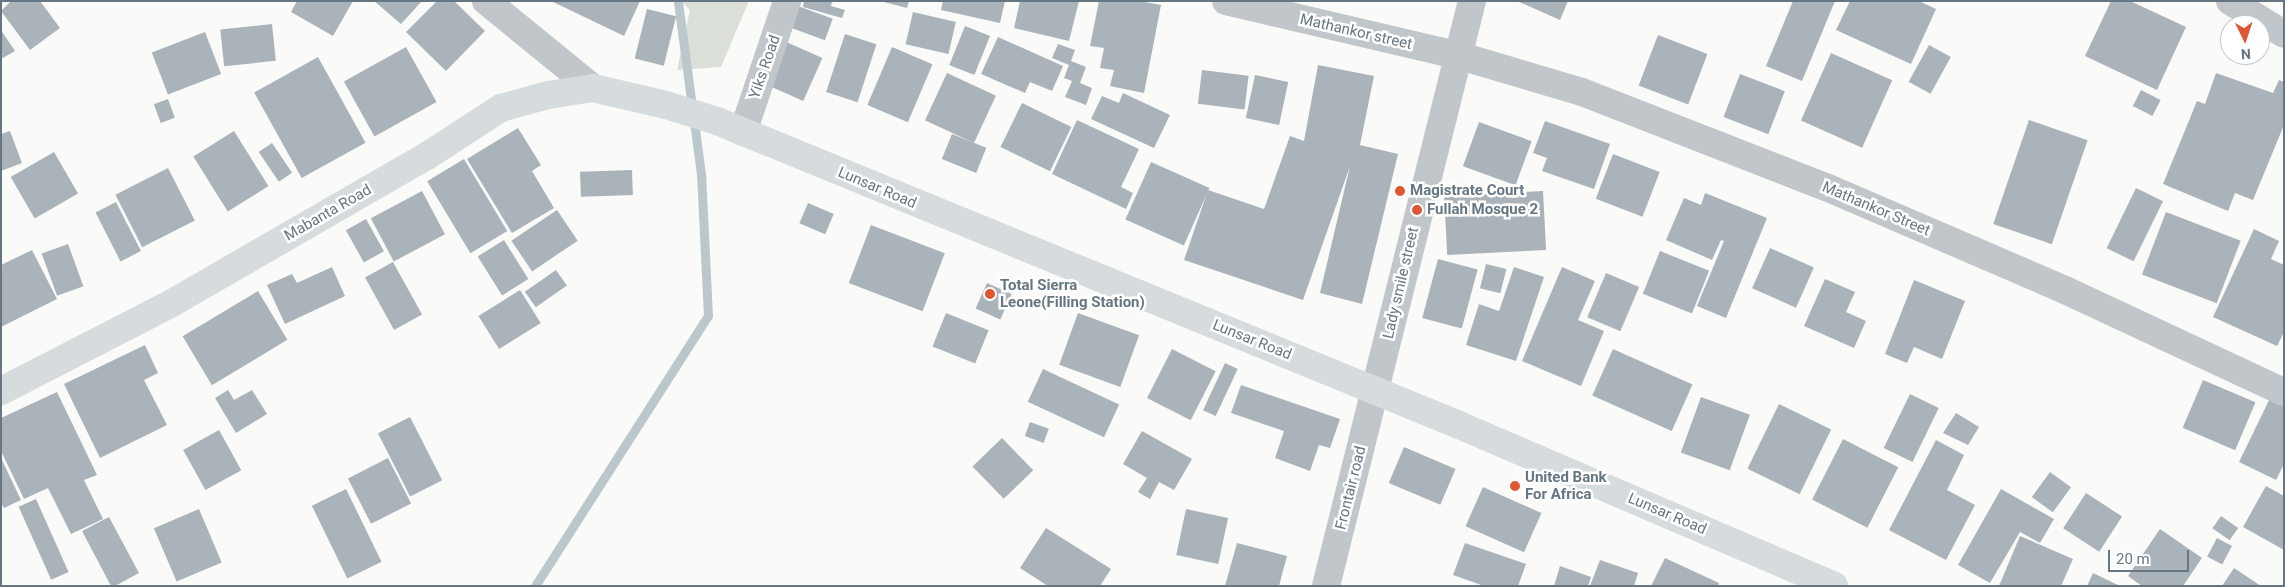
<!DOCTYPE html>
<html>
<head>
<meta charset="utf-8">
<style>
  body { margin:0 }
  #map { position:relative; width:2285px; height:587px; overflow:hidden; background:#fafaf8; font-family:Roboto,sans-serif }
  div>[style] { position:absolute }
  .green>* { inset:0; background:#dadfd7 }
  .stream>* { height:9px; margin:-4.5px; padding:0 4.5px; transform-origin:4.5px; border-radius:4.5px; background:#bbc7cb }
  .building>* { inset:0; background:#aab3b9; transform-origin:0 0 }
  .minor>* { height:28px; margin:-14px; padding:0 14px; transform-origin:14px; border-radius:14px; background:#c1c6ca }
  .primary>* { height:28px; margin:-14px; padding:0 14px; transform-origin:14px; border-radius:14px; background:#d6dbde }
  .dots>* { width:14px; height:14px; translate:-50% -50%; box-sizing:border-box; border:2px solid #fff; border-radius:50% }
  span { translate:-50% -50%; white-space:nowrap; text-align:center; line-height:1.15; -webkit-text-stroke:5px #fff; paint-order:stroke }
  .street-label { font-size:15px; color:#667682 }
  .poi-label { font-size:15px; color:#667682; font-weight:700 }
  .left { translate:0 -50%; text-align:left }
  .frame { position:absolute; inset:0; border:2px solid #667682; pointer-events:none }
  .north { position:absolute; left:2220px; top:15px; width:50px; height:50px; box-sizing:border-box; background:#fff; border:1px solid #c2c8cd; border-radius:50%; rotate:176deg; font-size:14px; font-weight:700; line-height:20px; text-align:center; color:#667682 }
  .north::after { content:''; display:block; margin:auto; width:18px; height:22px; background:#de5633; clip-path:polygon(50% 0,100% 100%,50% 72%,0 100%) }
  .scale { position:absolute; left:2108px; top:550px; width:81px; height:22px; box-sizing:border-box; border:2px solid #667682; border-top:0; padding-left:6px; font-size:15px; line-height:18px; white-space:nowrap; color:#667682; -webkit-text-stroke:4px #fff; paint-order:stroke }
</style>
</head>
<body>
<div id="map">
  <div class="green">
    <i style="clip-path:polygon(681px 1px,749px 1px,721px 67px,677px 70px,690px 10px)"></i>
  </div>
  <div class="stream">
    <i style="left:535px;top:586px;width:321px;rotate:-57.4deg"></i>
    <i style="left:708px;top:316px;width:142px;rotate:-92.8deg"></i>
    <i style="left:701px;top:174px;width:175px;rotate:-97.6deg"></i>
  </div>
  <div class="building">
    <i style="clip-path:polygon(11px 1px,40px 1px,60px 28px,30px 50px,1px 11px)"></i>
    <i style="clip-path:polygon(297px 1px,353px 1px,333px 36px,291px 12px)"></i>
    <i style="clip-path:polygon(374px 1px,422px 1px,401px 24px)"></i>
    <i style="clip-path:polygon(437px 1px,454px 1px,485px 31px,446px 71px,406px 32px)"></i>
    <i style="clip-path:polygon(551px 1px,640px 1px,624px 36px)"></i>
    <i style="clip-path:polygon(804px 1px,832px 1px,831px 6px,845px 10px,842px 18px,803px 7px)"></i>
    <i style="clip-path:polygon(880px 1px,909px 1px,907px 8px)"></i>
    <i style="clip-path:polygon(943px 1px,1005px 1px,1000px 23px,941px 10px)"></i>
    <i style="clip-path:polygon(1020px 1px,1079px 1px,1069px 41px,1014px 28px)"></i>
    <i style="clip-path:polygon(1099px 1px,1139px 1px,1161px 5px,1144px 93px,1110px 86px,1114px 70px,1100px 68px,1104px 48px,1090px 46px)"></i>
    <i style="clip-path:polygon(1517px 1px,1568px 1px,1560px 20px)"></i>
    <i style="clip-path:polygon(1793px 1px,1835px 1px,1802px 81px,1766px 66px)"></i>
    <i style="clip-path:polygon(1850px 1px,1919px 1px,1936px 9px,1911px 64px,1836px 30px)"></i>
    <i style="clip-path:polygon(2111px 1px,2130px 1px,2186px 27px,2157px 90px,2085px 56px)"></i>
    <i style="left:798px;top:6px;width:37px;height:23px;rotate:20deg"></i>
    <i style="left:647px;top:9px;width:30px;height:51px;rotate:14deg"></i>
    <i style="left:913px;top:12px;width:44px;height:33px;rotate:13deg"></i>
    <i style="left:272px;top:24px;width:37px;height:52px;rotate:84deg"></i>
    <i style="left:965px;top:26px;width:27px;height:42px;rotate:22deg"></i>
    <i style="clip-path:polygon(1px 30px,15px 51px,1px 59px)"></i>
    <i style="left:205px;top:32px;width:45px;height:57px;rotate:69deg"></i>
    <i style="left:845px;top:34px;width:33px;height:61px;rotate:18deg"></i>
    <i style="left:1658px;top:35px;width:53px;height:54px;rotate:21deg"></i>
    <i style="clip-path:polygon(998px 37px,1063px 66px,1052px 91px,1030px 82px,1025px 93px,981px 74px)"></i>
    <i style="left:784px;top:41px;width:42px;height:47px;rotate:24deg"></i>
    <i style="clip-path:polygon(1058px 44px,1075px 50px,1071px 61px,1086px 67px,1080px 83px,1092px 88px,1086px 105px,1065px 97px,1072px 81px,1064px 78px,1069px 65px,1052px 58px)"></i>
    <i style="left:1929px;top:45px;width:25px;height:42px;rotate:29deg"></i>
    <i style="left:406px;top:47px;width:63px;height:71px;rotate:61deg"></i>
    <i style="left:892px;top:47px;width:44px;height:63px;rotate:23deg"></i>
    <i style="left:1831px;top:53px;width:67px;height:74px;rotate:24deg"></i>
    <i style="left:318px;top:57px;width:98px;height:73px;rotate:61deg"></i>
    <i style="clip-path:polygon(1318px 65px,1374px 76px,1360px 145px,1398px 154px,1362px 304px,1320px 293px,1350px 166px,1303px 300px,1184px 260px,1208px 190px,1264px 209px,1290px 136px,1304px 141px)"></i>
    <i style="left:1202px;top:70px;width:47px;height:34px;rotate:7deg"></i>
    <i style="left:947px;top:73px;width:54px;height:52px;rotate:25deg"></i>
    <i style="clip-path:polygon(2216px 73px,2273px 93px,2279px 80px,2284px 82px,2284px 125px,2253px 200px,2235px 193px,2228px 211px,2163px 184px,2197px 101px,2205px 104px)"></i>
    <i style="left:1740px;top:74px;width:48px;height:46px;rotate:21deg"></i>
    <i style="left:1255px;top:75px;width:34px;height:44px;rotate:12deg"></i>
    <i style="left:2141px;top:90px;width:22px;height:18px;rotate:27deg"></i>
    <i style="clip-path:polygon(1123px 93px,1170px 115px,1154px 148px,1091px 119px,1102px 96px,1119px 103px)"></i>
    <i style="left:168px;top:99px;width:20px;height:15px;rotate:70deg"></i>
    <i style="left:1022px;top:103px;width:55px;height:49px;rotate:26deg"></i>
    <i style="clip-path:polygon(1077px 120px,1139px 149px,1121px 187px,1133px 193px,1126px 209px,1052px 174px)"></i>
    <i style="left:2029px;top:120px;width:62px;height:110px;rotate:19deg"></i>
    <i style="clip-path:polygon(1545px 121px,1610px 144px,1594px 189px,1542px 171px,1547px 158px,1533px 153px)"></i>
    <i style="left:1479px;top:122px;width:56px;height:47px;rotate:20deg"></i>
    <i style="clip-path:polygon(518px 128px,541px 165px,532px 171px,554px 208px,512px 233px,467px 159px)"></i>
    <i style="clip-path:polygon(10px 131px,22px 163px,1px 171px,1px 134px)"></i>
    <i style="left:234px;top:131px;width:65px;height:48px;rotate:58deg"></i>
    <i style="left:952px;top:134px;width:37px;height:27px;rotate:22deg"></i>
    <i style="left:272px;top:143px;width:36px;height:16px;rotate:56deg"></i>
    <i style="left:54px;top:152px;width:48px;height:50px;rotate:60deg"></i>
    <i style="left:1613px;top:154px;width:50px;height:48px;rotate:21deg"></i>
    <i style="left:464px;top:159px;width:84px;height:43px;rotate:59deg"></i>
    <i style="left:1151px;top:162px;width:64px;height:63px;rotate:24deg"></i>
    <i style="left:168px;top:168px;width:59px;height:59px;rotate:63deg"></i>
    <i style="left:632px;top:170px;width:25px;height:52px;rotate:88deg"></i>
    <i style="left:2136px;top:188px;width:30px;height:67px;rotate:26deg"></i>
    <i style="left:422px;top:191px;width:49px;height:58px;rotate:62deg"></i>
    <i style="left:1543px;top:191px;width:59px;height:99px;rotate:87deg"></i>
    <i style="clip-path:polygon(1705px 193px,1767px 218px,1726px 318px,1697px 306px,1724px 241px,1721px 240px,1712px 260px,1666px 240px,1684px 198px,1701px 205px)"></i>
    <i style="left:116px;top:202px;width:55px;height:23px;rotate:63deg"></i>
    <i style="left:808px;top:203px;width:28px;height:22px;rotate:23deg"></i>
    <i style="left:557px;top:210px;width:37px;height:55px;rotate:56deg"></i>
    <i style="left:2166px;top:212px;width:80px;height:67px;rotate:21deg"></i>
    <i style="left:366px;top:219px;width:37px;height:23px;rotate:61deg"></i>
    <i style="left:871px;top:225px;width:79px;height:62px;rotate:21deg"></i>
    <i style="clip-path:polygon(2254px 229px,2279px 241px,2271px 259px,2284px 265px,2284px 332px,2277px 346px,2213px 317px)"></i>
    <i style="left:504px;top:240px;width:46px;height:31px;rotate:58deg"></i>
    <i style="left:68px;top:244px;width:45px;height:28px;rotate:70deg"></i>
    <i style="left:1770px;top:248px;width:48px;height:44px;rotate:24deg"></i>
    <i style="clip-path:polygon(32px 250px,57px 299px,1px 327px,1px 265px)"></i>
    <i style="left:1660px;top:251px;width:53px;height:46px;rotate:22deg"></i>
    <i style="left:1438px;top:259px;width:41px;height:61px;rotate:15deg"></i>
    <i style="left:393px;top:262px;width:60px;height:32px;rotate:61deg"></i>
    <i style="left:1486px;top:264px;width:21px;height:25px;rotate:14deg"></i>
    <i style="clip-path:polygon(332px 267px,345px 296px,285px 324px,267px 285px,292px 274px,297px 283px)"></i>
    <i style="clip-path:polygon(1514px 267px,1544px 277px,1516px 361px,1466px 345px,1479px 304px,1499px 311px)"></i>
    <i style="clip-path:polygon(1562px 267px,1595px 281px,1578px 320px,1604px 331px,1581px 386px,1522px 361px)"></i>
    <i style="left:556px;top:270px;width:19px;height:38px;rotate:55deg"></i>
    <i style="left:1606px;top:273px;width:36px;height:48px;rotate:23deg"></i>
    <i style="clip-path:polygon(1825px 279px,1855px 292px,1846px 312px,1866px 321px,1854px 348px,1804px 326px)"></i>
    <i style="clip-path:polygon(1914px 280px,1965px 301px,1942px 359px,1914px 347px,1907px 363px,1885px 354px)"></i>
    <i style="left:987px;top:283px;width:27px;height:28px;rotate:24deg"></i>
    <i style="left:520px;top:290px;width:39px;height:49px;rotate:58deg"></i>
    <i style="left:258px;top:291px;width:57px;height:88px;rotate:59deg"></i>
    <i style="left:946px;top:313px;width:46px;height:36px;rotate:22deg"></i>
    <i style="left:1078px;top:313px;width:65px;height:55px;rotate:20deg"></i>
    <i style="clip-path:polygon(145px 345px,158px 373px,144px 380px,167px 425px,100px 458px,64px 384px)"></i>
    <i style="left:1172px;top:349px;width:49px;height:55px;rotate:27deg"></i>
    <i style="left:1613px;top:349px;width:87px;height:51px;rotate:24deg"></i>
    <i style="left:1225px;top:363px;width:14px;height:52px;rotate:25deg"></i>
    <i style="left:1043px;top:369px;width:84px;height:36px;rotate:25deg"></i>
    <i style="left:2203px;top:380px;width:57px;height:52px;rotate:23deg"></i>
    <i style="clip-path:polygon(1241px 385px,1340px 419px,1330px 448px,1319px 445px,1310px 471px,1275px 458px,1284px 431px,1231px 413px)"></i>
    <i style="clip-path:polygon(228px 390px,234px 400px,252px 390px,267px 414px,236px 433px,215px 398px)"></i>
    <i style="clip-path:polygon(2274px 390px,2284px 394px,2284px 464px,2276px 480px,2239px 462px)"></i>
    <i style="clip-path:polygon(57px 392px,97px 475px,84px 480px,103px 519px,71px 534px,48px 488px,24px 499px,1px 451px,1px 418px)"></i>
    <i style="left:1910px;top:394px;width:32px;height:60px;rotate:26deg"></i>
    <i style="left:1701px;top:397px;width:52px;height:59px;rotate:20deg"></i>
    <i style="left:1779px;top:404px;width:58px;height:72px;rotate:26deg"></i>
    <i style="clip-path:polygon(1956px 413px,1979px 427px,1968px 445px,1943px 433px)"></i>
    <i style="left:410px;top:417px;width:71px;height:36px;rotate:63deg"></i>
    <i style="left:1030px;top:422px;width:20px;height:15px;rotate:20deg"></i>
    <i style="left:219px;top:430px;width:46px;height:41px;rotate:61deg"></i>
    <i style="clip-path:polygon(1142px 431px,1192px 459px,1174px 490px,1159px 482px,1150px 499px,1138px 492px,1147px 478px,1123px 464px)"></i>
    <i style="left:1002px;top:438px;width:45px;height:41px;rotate:46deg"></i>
    <i style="left:1843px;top:439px;width:62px;height:68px;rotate:27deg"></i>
    <i style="clip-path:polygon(1936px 440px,1964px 455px,1947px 490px,1975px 505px,1946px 560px,1889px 530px)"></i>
    <i style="left:1404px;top:447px;width:56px;height:39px;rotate:23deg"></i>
    <i style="clip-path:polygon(1px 458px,21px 500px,4px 508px,1px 503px)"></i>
    <i style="left:388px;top:458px;width:51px;height:45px;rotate:63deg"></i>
    <i style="left:2050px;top:472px;width:26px;height:31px;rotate:36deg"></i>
    <i style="clip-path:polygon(2266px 486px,2284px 496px,2284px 550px,2243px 527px)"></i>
    <i style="left:1483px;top:487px;width:64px;height:43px;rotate:24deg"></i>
    <i style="left:346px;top:489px;width:81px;height:38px;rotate:64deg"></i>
    <i style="clip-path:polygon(2001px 489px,2054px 519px,2040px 543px,2020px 532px,1990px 583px,1958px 565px)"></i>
    <i style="left:2086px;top:493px;width:43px;height:42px;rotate:33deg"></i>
    <i style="left:36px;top:499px;width:80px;height:19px;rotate:66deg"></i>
    <i style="left:199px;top:509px;width:58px;height:49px;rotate:67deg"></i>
    <i style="left:1186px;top:509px;width:43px;height:47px;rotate:12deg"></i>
    <i style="left:2221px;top:516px;width:21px;height:15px;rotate:35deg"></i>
    <i style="clip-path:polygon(109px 517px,139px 573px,115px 586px,111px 586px,82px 531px)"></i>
    <i style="clip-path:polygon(1046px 528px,1111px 569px,1100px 586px,1048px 586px,1020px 568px)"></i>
    <i style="clip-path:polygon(2160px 529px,2202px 558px,2183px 586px,2142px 586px,2128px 576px)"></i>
    <i style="clip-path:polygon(2020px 536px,2073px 559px,2061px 586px,1999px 586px)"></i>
    <i style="left:2217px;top:538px;width:17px;height:21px;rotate:28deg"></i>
    <i style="clip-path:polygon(1237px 543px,1287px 556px,1279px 586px,1225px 586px)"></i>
    <i style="clip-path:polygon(1465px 543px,1526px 564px,1518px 586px,1484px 586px,1453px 575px)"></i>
    <i style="clip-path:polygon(1665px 558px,1719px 583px,1718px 586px,1651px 586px)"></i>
    <i style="clip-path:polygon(1600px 560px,1638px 573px,1634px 586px,1590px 586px)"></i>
    <i style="clip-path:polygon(1560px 566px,1591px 577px,1588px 586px,1554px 586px)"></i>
    <i style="clip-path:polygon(2234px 568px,2261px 586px,2222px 586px)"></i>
    <i style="clip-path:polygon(2093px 573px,2120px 586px,2087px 586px)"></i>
  </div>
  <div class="minor">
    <i style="left:486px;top:1px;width:138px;rotate:39.1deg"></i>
    <i style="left:1226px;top:1px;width:237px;rotate:13.2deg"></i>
    <i style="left:1457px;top:55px;width:130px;rotate:16.5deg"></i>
    <i style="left:1582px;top:92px;width:262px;rotate:21.3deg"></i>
    <i style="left:1826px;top:187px;width:260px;rotate:23.3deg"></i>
    <i style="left:2065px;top:290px;width:242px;rotate:25deg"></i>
    <i style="left:2230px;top:1px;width:63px;rotate:31.4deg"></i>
    <i style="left:743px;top:132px;width:138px;rotate:-71.4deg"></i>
    <i style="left:1326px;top:586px;width:603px;rotate:-75.99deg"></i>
  </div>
  <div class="primary">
    <i style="left:1px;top:391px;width:192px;rotate:-27.2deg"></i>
    <i style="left:172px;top:303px;width:294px;rotate:-30deg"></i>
    <i style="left:427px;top:156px;width:88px;rotate:-33deg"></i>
    <i style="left:501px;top:108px;width:49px;rotate:-15.5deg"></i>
    <i style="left:548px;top:95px;width:46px;rotate:-8.8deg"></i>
    <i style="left:593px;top:88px;width:75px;rotate:13.1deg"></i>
    <i style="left:666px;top:105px;width:53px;rotate:17.4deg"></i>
    <i style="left:717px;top:121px;width:802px;rotate:22.28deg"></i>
    <i style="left:1459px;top:425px;width:408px;rotate:23.2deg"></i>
  </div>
  <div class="dots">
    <i style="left:1400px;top:191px;background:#de5633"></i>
    <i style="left:1417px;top:210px;background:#de5633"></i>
    <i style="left:990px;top:294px;background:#de5633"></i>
    <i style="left:1515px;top:486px;background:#de5633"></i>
  </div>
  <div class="street-label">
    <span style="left:1356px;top:32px;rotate:13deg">Mathankor street</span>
    <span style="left:765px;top:67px;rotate:-71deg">Yiks Road</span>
    <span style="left:877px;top:188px;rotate:23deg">Lunsar Road</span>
    <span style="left:1876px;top:209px;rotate:23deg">Mathankor Street</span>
    <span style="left:328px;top:213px;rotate:-30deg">Mabanta Road</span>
    <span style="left:1401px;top:283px;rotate:-77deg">Lady smile street</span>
    <span style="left:1252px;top:340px;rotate:22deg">Lunsar Road</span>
    <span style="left:1351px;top:488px;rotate:-76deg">Frontair road</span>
    <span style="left:1667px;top:514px;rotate:23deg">Lunsar Road</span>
  </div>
  <div class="poi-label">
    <span class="left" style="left:1410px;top:191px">Magistrate Court</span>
    <span class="left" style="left:1427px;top:210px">Fullah Mosque 2</span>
    <span class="left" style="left:1000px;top:294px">Total Sierra<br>Leone(Filling Station)</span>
    <span class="left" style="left:1525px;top:486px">United Bank<br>For Africa</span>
  </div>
  <div class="frame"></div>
  <div class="north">N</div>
  <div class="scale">20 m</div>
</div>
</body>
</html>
